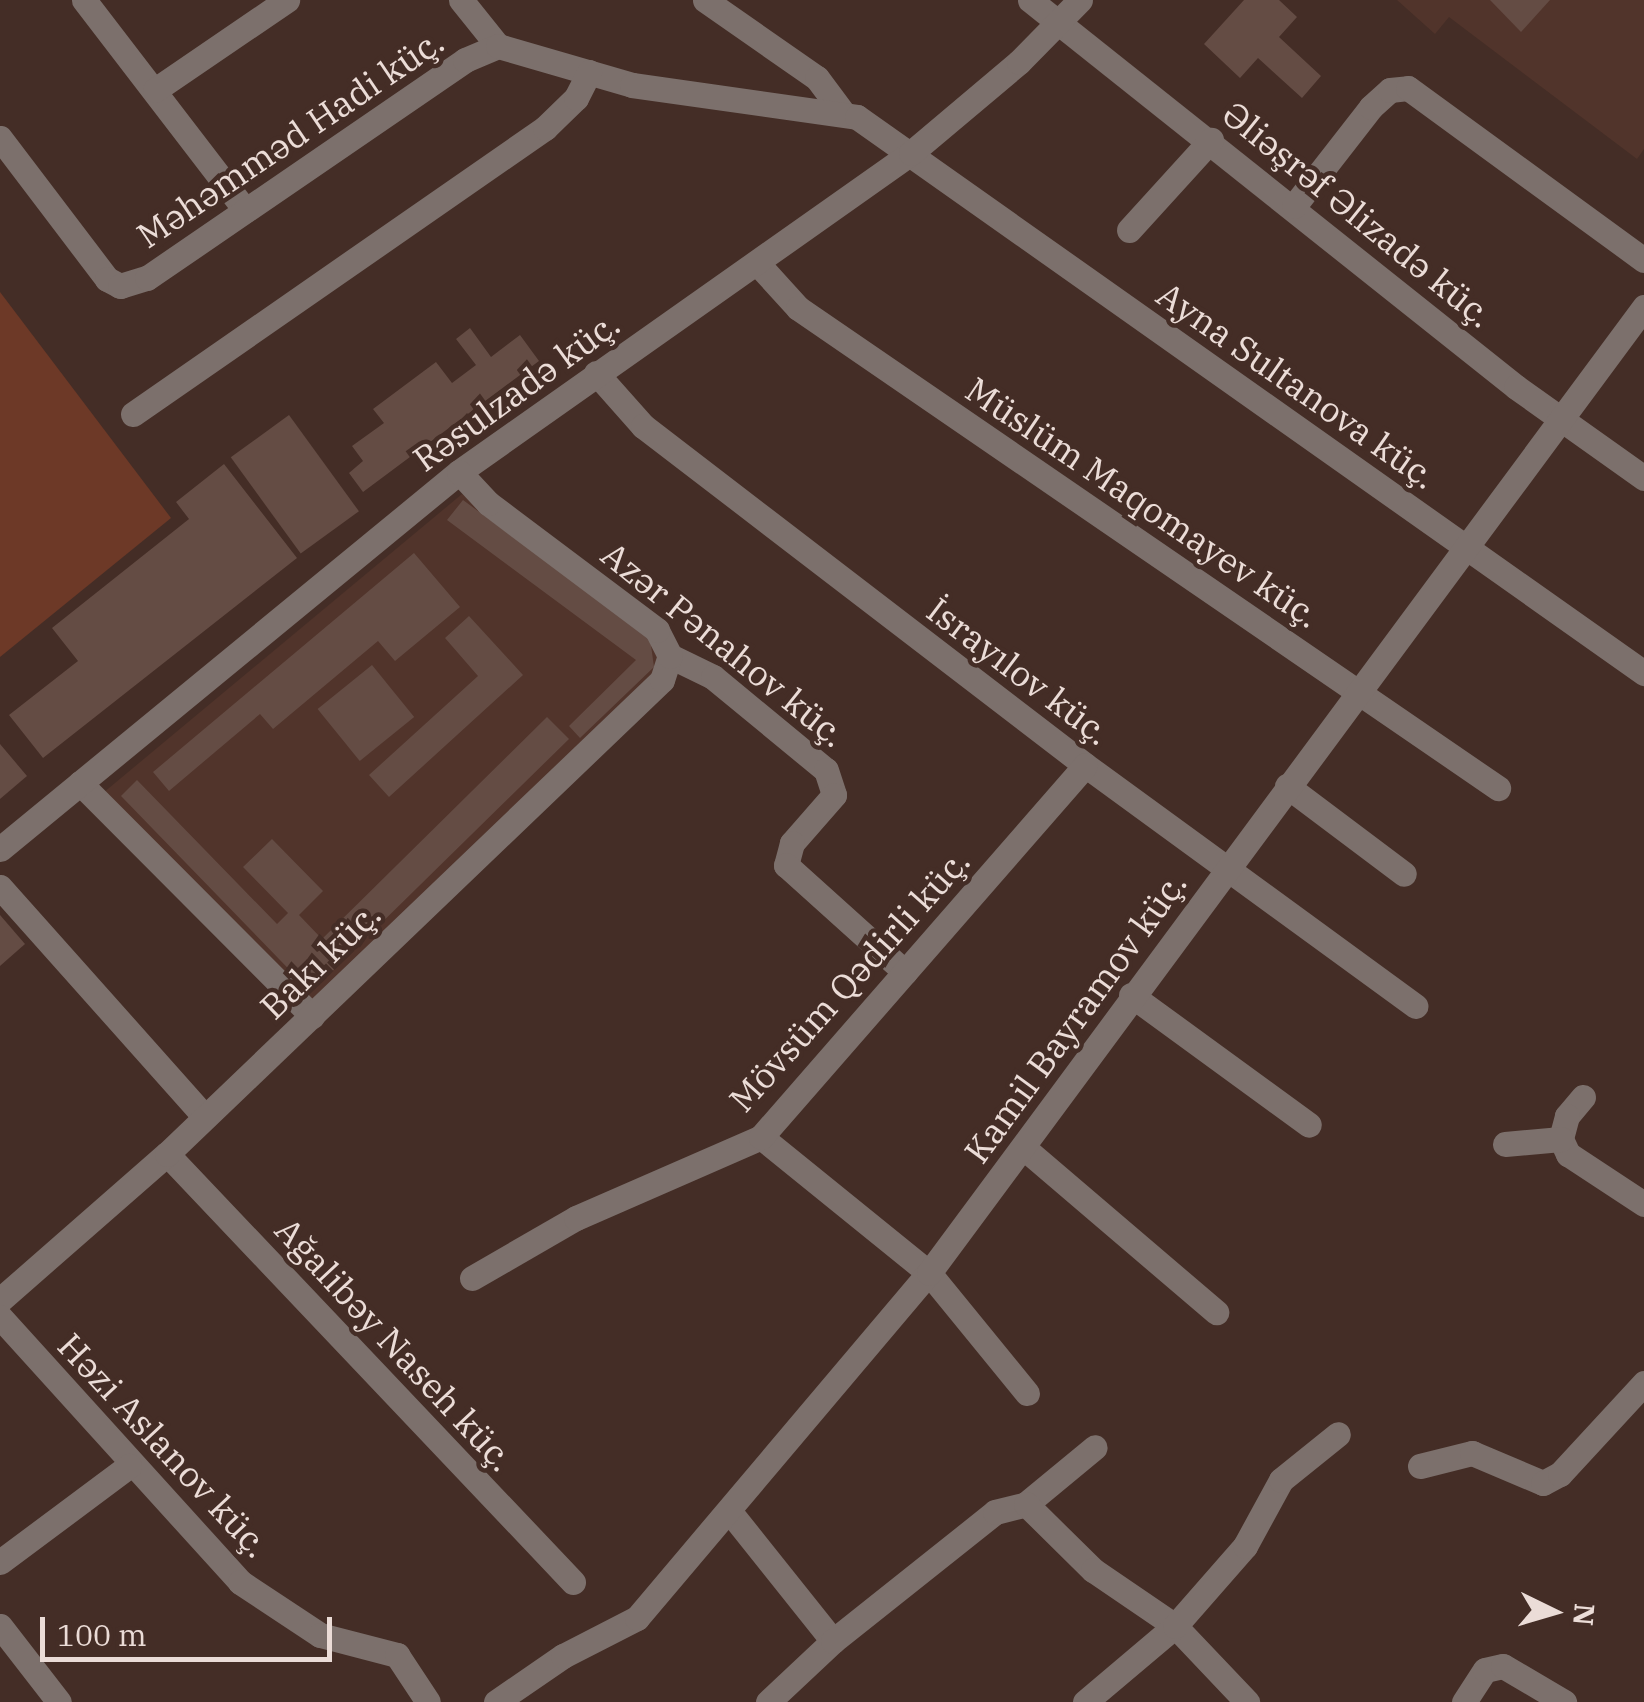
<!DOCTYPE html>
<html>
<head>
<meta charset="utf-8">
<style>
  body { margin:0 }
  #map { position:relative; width:1644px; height:1702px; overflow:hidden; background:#442d26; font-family:"IBM Plex Serif",serif }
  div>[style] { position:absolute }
  .built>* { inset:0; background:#51342b }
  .green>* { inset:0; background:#6d3927 }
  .building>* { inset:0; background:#644c44; transform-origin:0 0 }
  .minor>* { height:25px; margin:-12.5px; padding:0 12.5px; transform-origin:12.5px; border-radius:12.5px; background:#7c706c }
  span { translate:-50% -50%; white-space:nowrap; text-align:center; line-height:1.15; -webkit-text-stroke:9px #442d26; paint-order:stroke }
  .street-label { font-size:35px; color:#ebdcd7 }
  .north { position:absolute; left:1504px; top:1562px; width:100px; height:100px; -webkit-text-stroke:8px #442d26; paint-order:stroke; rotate:95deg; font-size:28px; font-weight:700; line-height:40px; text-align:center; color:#ebdcd7 }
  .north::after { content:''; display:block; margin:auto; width:35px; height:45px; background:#ebdcd7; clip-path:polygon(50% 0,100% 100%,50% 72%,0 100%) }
  .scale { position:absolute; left:40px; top:1617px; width:292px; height:45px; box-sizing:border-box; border:5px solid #ebdcd7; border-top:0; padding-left:12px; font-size:30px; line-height:35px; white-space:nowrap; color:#ebdcd7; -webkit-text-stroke:8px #442d26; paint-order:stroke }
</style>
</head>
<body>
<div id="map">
  <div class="built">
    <i style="clip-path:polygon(1397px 0,1644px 0,1644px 149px,1637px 159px,1449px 17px,1435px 34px)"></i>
    <i style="clip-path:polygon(462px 494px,656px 638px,662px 653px,656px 670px,312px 1000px,103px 793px)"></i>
  </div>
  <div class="green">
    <i style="clip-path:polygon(0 292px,171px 518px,0 657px)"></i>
  </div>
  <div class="building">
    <i style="clip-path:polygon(1244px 0,1279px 0,1297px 17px,1279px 37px,1321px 76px,1302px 98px,1258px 58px,1240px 78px,1204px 44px)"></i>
    <i style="clip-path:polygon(1490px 0,1550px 0,1521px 32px)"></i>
    <i style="clip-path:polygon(470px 328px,491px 357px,520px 335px,539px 361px,363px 492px,349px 473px,363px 461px,352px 446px,384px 423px,373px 409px,436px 362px,452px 383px,476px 365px,456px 339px)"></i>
    <i style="left:289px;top:415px;width:119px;height:72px;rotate:54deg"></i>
    <i style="clip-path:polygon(224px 464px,297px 558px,43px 758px,9px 715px,78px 661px,52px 628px,189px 519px,176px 502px)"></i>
    <i style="clip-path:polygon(463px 500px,650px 638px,654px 667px,580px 738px,569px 726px,636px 660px,447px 520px)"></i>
    <i style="clip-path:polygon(414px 553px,460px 607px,395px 661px,378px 641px,273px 729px,260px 714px,169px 791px,153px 772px)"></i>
    <i style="clip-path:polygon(469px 616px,523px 675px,389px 797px,369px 775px,478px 676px,445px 638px)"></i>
    <i style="left:372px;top:665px;width:67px;height:70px;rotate:51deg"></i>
    <i style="clip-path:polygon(547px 717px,569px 739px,311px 992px,121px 796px,137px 780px,277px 924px,288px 913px,243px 867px,272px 839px,323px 891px,299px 915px,322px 939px)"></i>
    <i style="clip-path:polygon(0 744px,27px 776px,0 799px)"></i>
    <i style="clip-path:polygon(0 915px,25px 944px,0 966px)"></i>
  </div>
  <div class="minor">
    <i style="left:84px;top:0;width:265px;rotate:52.5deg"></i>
    <i style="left:461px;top:0;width:59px;rotate:51.2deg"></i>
    <i style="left:705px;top:0;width:136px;rotate:34.9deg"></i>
    <i style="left:817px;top:78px;width:44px;rotate:53.4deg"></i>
    <i style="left:1030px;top:0;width:621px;rotate:38.53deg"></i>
    <i style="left:1516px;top:387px;width:157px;rotate:35.4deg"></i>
    <i style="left:155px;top:90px;width:160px;rotate:-34.3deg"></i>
    <i style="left:0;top:138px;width:177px;rotate:52.8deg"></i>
    <i style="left:107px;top:279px;width:15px;rotate:28deg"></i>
    <i style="left:120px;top:286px;width:28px;rotate:-17deg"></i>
    <i style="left:147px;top:278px;width:386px;rotate:-34.4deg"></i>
    <i style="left:465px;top:60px;width:36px;rotate:-23deg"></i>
    <i style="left:498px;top:46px;width:140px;rotate:16.2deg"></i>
    <i style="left:632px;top:85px;width:227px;rotate:8.1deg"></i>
    <i style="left:857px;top:117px;width:964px;rotate:35.24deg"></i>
    <i style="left:1294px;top:206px;width:125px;rotate:-52.1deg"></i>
    <i style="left:1371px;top:107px;width:25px;rotate:-42deg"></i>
    <i style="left:1390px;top:90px;width:18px;rotate:-6deg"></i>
    <i style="left:1408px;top:88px;width:292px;rotate:36.1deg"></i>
    <i style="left:1129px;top:230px;width:122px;rotate:-47.7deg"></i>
    <i style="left:758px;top:264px;width:59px;rotate:47.7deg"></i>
    <i style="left:798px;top:308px;width:849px;rotate:34.44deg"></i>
    <i style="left:596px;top:373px;width:71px;rotate:48.4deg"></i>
    <i style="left:643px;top:426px;width:557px;rotate:37.49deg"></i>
    <i style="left:1085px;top:765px;width:409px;rotate:36.1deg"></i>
    <i style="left:133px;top:414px;width:502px;rotate:-34.77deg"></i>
    <i style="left:545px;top:128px;width:43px;rotate:-44.1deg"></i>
    <i style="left:576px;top:98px;width:29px;rotate:-63deg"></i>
    <i style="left:670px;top:656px;width:48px;rotate:26deg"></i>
    <i style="left:713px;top:677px;width:146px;rotate:39.5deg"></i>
    <i style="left:826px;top:770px;width:26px;rotate:72deg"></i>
    <i style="left:834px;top:795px;width:64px;rotate:131.2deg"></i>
    <i style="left:792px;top:843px;width:23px;rotate:105deg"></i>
    <i style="left:786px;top:865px;width:160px;rotate:42deg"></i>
    <i style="left:80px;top:783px;width:329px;rotate:45.1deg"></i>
    <i style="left:1287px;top:786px;width:146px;rotate:36.9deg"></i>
    <i style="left:0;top:849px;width:594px;rotate:-39.4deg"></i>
    <i style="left:459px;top:472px;width:553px;rotate:-35.21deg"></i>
    <i style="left:911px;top:153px;width:141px;rotate:-40.1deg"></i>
    <i style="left:1019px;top:62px;width:87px;rotate:-45.5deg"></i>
    <i style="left:0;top:887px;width:308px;rotate:48.3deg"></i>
    <i style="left:1131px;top:995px;width:220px;rotate:36.1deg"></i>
    <i style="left:1583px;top:1097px;width:25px;rotate:130deg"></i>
    <i style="left:1567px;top:1116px;width:24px;rotate:105deg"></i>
    <i style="left:1561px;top:1139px;width:17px;rotate:65deg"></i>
    <i style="left:1568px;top:1154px;width:91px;rotate:33.3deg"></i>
    <i style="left:761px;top:1137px;width:216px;rotate:39deg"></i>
    <i style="left:929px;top:1273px;width:155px;rotate:50.8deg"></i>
    <i style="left:1505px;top:1144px;width:56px;rotate:-5.1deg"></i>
    <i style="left:1024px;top:1148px;width:253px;rotate:40.5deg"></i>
    <i style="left:167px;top:1154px;width:590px;rotate:46.51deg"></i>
    <i style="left:472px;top:1278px;width:120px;rotate:-30deg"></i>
    <i style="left:576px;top:1218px;width:202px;rotate:-23.6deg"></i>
    <i style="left:761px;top:1137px;width:493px;rotate:-48.9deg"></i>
    <i style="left:0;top:1300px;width:222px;rotate:-41.2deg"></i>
    <i style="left:167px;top:1154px;width:685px;rotate:-43.76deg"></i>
    <i style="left:662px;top:680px;width:25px;rotate:-72deg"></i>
    <i style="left:670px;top:656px;width:29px;rotate:-117deg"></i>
    <i style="left:657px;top:630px;width:211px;rotate:-143.1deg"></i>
    <i style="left:488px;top:503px;width:42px;rotate:-133.1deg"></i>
    <i style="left:0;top:1317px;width:358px;rotate:47.8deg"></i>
    <i style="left:240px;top:1582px;width:96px;rotate:33.5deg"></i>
    <i style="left:320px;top:1635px;width:80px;rotate:14.6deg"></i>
    <i style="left:397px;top:1655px;width:56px;rotate:56.6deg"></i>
    <i style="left:1420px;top:1466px;width:54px;rotate:-14deg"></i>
    <i style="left:1472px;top:1453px;width:77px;rotate:22.9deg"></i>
    <i style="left:1543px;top:1483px;width:19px;rotate:-28deg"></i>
    <i style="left:1560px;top:1474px;width:124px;rotate:-47.3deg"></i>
    <i style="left:1026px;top:1504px;width:89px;rotate:-39.6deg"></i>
    <i style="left:730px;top:1512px;width:165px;rotate:51.4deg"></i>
    <i style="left:0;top:1562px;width:161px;rotate:-36.7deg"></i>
    <i style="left:0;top:1626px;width:96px;rotate:52.2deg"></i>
    <i style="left:496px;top:1702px;width:81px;rotate:-34.5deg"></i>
    <i style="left:563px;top:1656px;width:83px;rotate:-27.2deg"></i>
    <i style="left:637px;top:1618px;width:452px;rotate:-49.8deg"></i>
    <i style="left:929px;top:1273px;width:1202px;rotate:-53.49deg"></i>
    <i style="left:768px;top:1702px;width:89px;rotate:-43.2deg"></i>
    <i style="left:833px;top:1641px;width:207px;rotate:-38.5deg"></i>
    <i style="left:995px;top:1512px;width:32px;rotate:-14deg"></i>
    <i style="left:1026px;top:1504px;width:94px;rotate:44.6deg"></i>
    <i style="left:1093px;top:1570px;width:99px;rotate:34.3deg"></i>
    <i style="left:1175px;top:1626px;width:105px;rotate:46.5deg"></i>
    <i style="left:1085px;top:1702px;width:118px;rotate:-40.2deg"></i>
    <i style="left:1175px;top:1626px;width:106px;rotate:-48.8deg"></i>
    <i style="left:1245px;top:1546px;width:75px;rotate:-61.4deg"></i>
    <i style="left:1281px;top:1480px;width:73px;rotate:-38.9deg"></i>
    <i style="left:1464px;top:1702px;width:38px;rotate:-57deg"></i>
    <i style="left:1485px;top:1670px;width:18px;rotate:-13deg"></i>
    <i style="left:1503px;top:1666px;width:71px;rotate:30.5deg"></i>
  </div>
  <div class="street-label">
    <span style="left:290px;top:138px;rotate:-34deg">Məhəmməd Hadi küç.</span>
    <span style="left:1358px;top:214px;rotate:39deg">Əliəşrəf Əlizadə küç.</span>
    <span style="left:1297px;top:385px;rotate:35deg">Ayna Sultanova küç.</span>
    <span style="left:516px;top:391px;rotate:-36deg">Rəsulzadə küç.</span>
    <span style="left:1143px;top:502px;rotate:34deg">Müslüm Maqomayev küç.</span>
    <span style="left:724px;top:644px;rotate:39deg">Azər Pənahov küç.</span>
    <span style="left:1019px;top:671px;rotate:37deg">İsrayılov küç.</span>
    <span style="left:320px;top:960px;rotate:-44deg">Bakı küç.</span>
    <span style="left:849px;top:980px;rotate:-48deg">Mövsüm Qədirli küç.</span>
    <span style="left:1075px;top:1017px;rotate:-54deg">Kamil Bayramov küç.</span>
    <span style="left:395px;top:1344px;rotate:47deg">Ağalibəy Naseh küç.</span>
    <span style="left:164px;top:1445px;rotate:47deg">Həzi Aslanov küç.</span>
  </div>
  <div class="north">N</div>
  <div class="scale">100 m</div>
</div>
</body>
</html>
